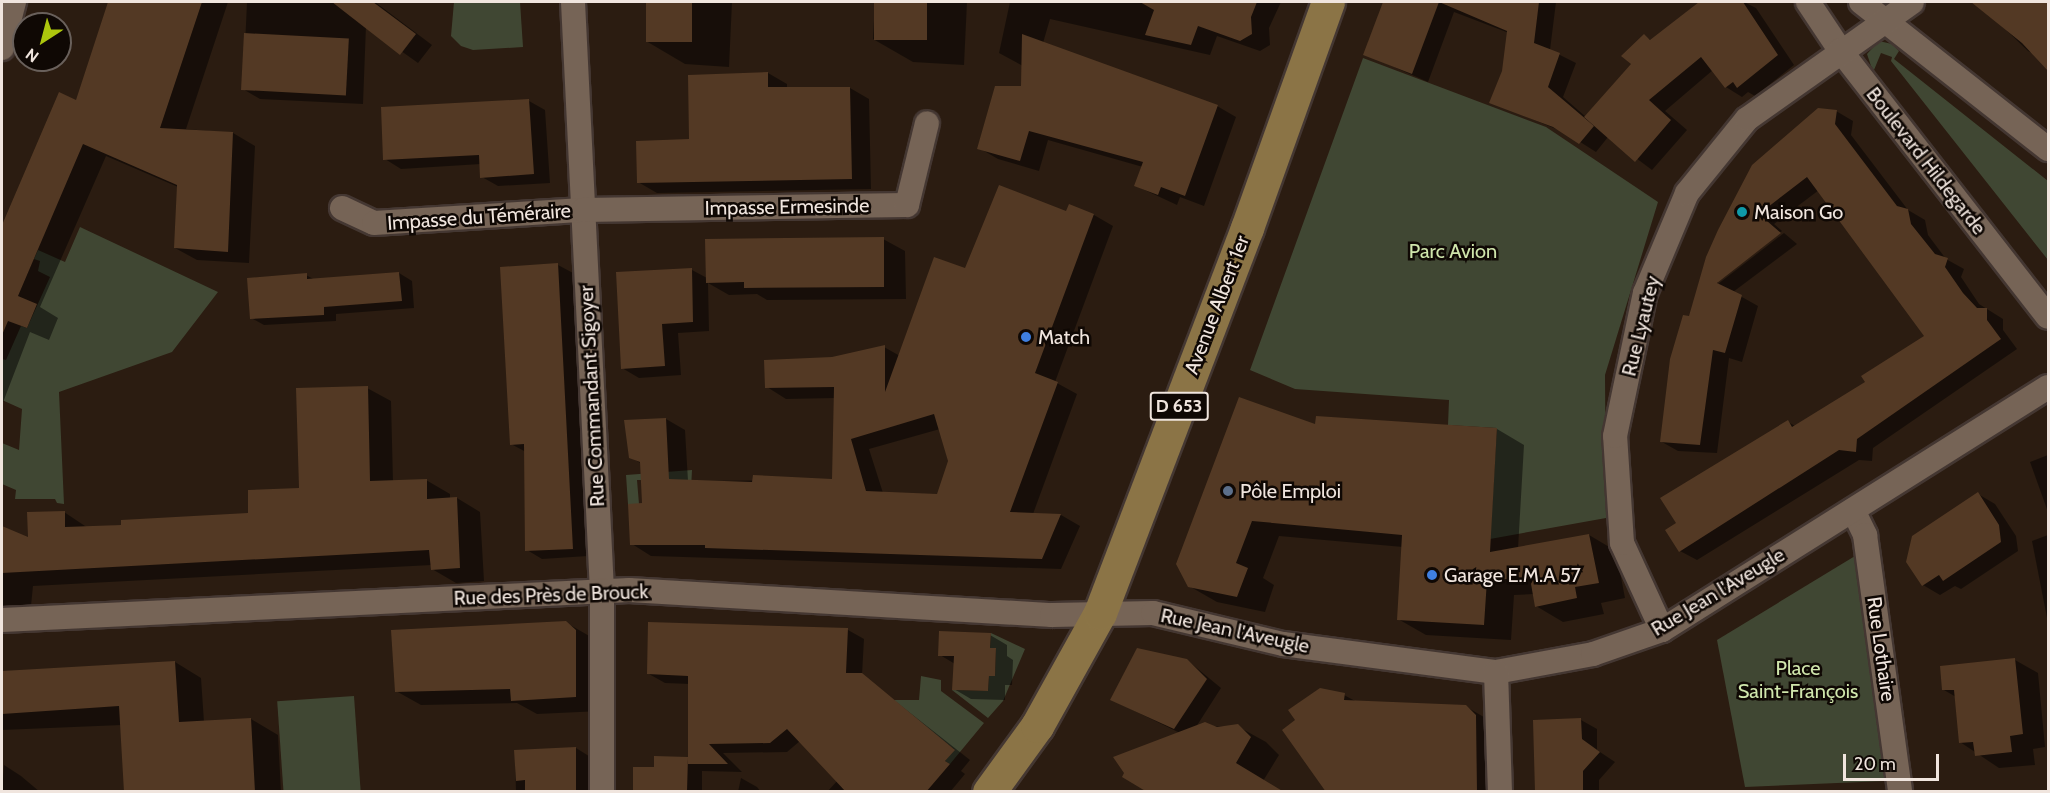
<!DOCTYPE html>
<html>
<head>
<meta charset="utf-8">
<style>
  body { margin:0 }
  #map { position:relative; width:2050px; height:793px; overflow:hidden; background:#2b1c11; font-family:Cabin,sans-serif }
  div>[style] { position:absolute }
  .green>* { inset:0; background:#404733; transform-origin:0 0 }
  .shadow>* { inset:0; background:#0007 }
  .building>* { inset:0; background:#533924; transform-origin:0 0 }
  .roads { filter:drop-shadow(2px 0 #443732) drop-shadow(-2px 0 #443732) drop-shadow(0 2px #443732) drop-shadow(0 -2px #443732) }
  .minor>* { height:24px; margin:-12px; padding:0 12px; transform-origin:12px; border-radius:12px; background:#766456 }
  .primary>* { height:33px; margin:-16.5px; padding:0 16.5px; transform-origin:16.5px; border-radius:16.5px; background:#8b7446 }
  .dots>* { width:16px; height:16px; translate:-50% -50%; box-sizing:border-box; border:3px solid #0f0804; border-radius:50% }
  span { translate:-50% -50%; white-space:nowrap; text-align:center; line-height:1.15; -webkit-text-stroke:5px #0f0804; paint-order:stroke }
  .shield-label span { padding:2px 4px; background:#0f0804; border:2px solid; border-radius:4px; -webkit-text-stroke-width:0 }
  .shield-label { font-size:18px; color:#f0e5de; font-weight:700 }
  .street-label { font-size:20px; color:#f0e5de }
  .poi-label { font-size:20px; color:#f0e5de }
  .left { translate:0 -50%; text-align:left }
  .park-label { font-size:20px; color:#d0e6ac }
  .frame { position:absolute; inset:0; border:3px solid #f0e5de; pointer-events:none }
  .north { position:absolute; left:12px; top:12px; width:60px; height:60px; box-sizing:border-box; background:#0f0804; border:2px solid #69605b; border-radius:50%; rotate:216deg; font-size:16px; font-weight:700; line-height:24px; text-align:center; color:#f0e5de }
  .north::after { content:''; display:block; margin:auto; width:21px; height:27px; background:#adc60d; clip-path:polygon(50% 0,100% 100%,50% 72%,0 100%) }
  .scale { position:absolute; left:1843px; top:754px; width:96px; height:27px; box-sizing:border-box; border:3px solid #f0e5de; border-top:0; padding-left:8px; font-size:18px; line-height:21px; white-space:nowrap; color:#f0e5de; -webkit-text-stroke:4px #0f0804; paint-order:stroke }
</style>
</head>
<body>
<div id="map">
  <div class="green">
    <i style="clip-path:polygon(454px 2px,520px 2px,523px 47px,473px 50px,461px 46px,451px 36px)"></i>
    <i style="clip-path:polygon(1879px 41px,1892px 44px,1899px 51px,1894px 59px,2048px 181px,2048px 260px,1891px 61px,1892px 57px,1881px 53px,1874px 70px,1871px 66px,1867px 54px)"></i>
    <i style="clip-path:polygon(1363px 58px,1546px 127px,1658px 202px,1605px 375px,1606px 518px,1490px 539px,1497px 428px,1448px 425px,1449px 400px,1295px 389px,1250px 370px)"></i>
    <i style="clip-path:polygon(80px 227px,218px 292px,172px 352px,59px 392px,64px 504px,57px 503px,55px 499px,15px 499px,16px 490px,2px 484px,2px 443px,19px 450px,22px 409px,2px 400px,2px 359px,6px 360px,21px 326px,27px 328px,50px 277px,38px 271px,40px 261px,34px 259px,38px 250px,65px 262px)"></i>
    <i style="clip-path:polygon(692px 470px,690px 509px,673px 480px,637px 480px,639px 504px,628px 504px,626px 475px)"></i>
    <i style="clip-path:polygon(1855px 556px,1885px 781px,1745px 787px,1717px 640px)"></i>
    <i style="clip-path:polygon(991px 633px,1025px 649px,1003px 701px,988px 718px,952px 690px,988px 691px,989px 676px,995px 676px,996px 649px,990px 648px)"></i>
    <i style="clip-path:polygon(921px 676px,941px 680px,941px 691px,984px 723px,950px 764px,945px 761px,954px 749px,889px 700px,919px 700px)"></i>
    <i style="left:354px;top:696px;width:95px;height:77px;rotate:86deg"></i>
  </div>
  <div class="shadow">
    <i style="clip-path:polygon(110px 2px,228px 2px,186px 129px,233px 133px,255px 146px,249px 263px,197px 260px,175px 248px,178px 187px,106px 156px,40px 307px,58px 318px,49px 340px,30px 332px,2px 405px,2px 229px,60px 94px,77px 102px)"></i>
    <i style="clip-path:polygon(247px 2px,375px 2px,432px 45px,418px 63px,366px 26px,363px 104px,260px 99px,243px 89px)"></i>
    <i style="clip-path:polygon(648px 2px,732px 2px,729px 67px,685px 64px,646px 41px)"></i>
    <i style="clip-path:polygon(875px 2px,967px 2px,964px 65px,913px 62px,873px 39px)"></i>
    <i style="clip-path:polygon(1002px 2px,1164px 2px,1190px 10px,1194px 2px,1281px 2px,1269px 28px,1270px 45px,1260px 51px,1217px 36px,1210px 55px,1050px 19px,1043px 43px,1217px 106px,1236px 117px,1204px 206px,1180px 197px,1177px 205px,1136px 186px,1143px 167px,1048px 140px,1039px 171px,998px 159px,979px 148px,1022px 87px,1023px 66px,999px 53px,1010px 2px)"></i>
    <i style="clip-path:polygon(1384px 2px,1556px 2px,1550px 50px,1576px 63px,1563px 97px,1586px 117px,1634px 64px,1644px 36px,1652px 41px,1699px 2px,1744px 2px,1756px 8px,1794px 65px,1755px 96px,1748px 92px,1742px 97px,1726px 87px,1713px 70px,1665px 111px,1687px 130px,1652px 170px,1608px 137px,1596px 152px,1566px 133px,1491px 102px,1504px 71px,1509px 33px,1454px 12px,1428px 82px,1365px 54px)"></i>
    <i style="clip-path:polygon(1977px 2px,2048px 2px,2048px 62px,2028px 51px)"></i>
    <i style="clip-path:polygon(768px 73px,787px 84px,787px 89px,850px 88px,869px 99px,871px 189px,657px 193px,638px 182px)"></i>
    <i style="clip-path:polygon(529px 101px,545px 110px,550px 183px,498px 186px,482px 177px,481px 164px,401px 169px,385px 159px,382px 109px)"></i>
    <i style="clip-path:polygon(1836px 111px,1853px 121px,1851px 135px,1908px 210px,1925px 220px,1928px 235px,1946px 259px,1964px 269px,1961px 277px,1979px 304px,2003px 319px,2003px 330px,2017px 349px,1873px 448px,1872px 461px,1859px 460px,1697px 560px,1680px 551px,1678px 524px,1788px 422px,1795px 426px,1867px 382px,1926px 337px,1819px 190px,1774px 224px,1782px 231px,1718px 280px,1718px 284px,1784px 233px,1797px 244px,1733px 292px,1758px 306px,1742px 362px,1729px 358px,1717px 453px,1678px 451px,1662px 442px,1707px 258px)"></i>
    <i style="clip-path:polygon(evenodd,1067px 213px,1094px 215px,1113px 226px,1055px 382px,1077px 394px,1033px 514px,1061px 515px,1080px 526px,1061px 569px,651px 556px,632px 544px,643px 505px,642px 464px,630px 457px,666px 419px,685px 430px,688px 481px,834px 480px,836px 398px,786px 399px,767px 387px,832px 358px,884px 347px,900px 356px,966px 270px,1067px 213px,940px 429px,949px 461px,938px 496px,883px 493px,869px 449px,940px 429px)"></i>
    <i style="clip-path:polygon(883px 239px,905px 251px,906px 299px,767px 300px,757px 294px,729px 295px,708px 283px,709px 331px,678px 333px,681px 375px,639px 378px,622px 368px,692px 270px,707px 278px)"></i>
    <i style="clip-path:polygon(558px 265px,573px 273px,588px 556px,542px 559px,527px 550px,526px 452px,511px 444px)"></i>
    <i style="clip-path:polygon(399px 273px,412px 281px,414px 308px,336px 314px,336px 321px,264px 325px,251px 318px,306px 275px,315px 280px)"></i>
    <i style="clip-path:polygon(367px 388px,391px 401px,393px 482px,426px 480px,450px 494px,450px 499px,457px 498px,480px 512px,484px 581px,456px 583px,432px 569px,432px 565px,33px 586px,31px 606px,2px 607px,2px 527px,29px 539px,64px 512px,88px 528px,250px 514px,301px 490px)"></i>
    <i style="clip-path:polygon(1317px 426px,1497px 429px,1524px 445px,1518px 549px,1589px 535px,1616px 551px,1625px 598px,1601px 603px,1604px 614px,1563px 622px,1536px 606px,1534px 594px,1514px 595px,1511px 640px,1426px 635px,1398px 619px,1403px 547px,1279px 536px,1263px 578px,1274px 585px,1265px 612px,1217px 602px,1189px 586px)"></i>
    <i style="clip-path:polygon(2048px 455px,2048px 512px,2030px 462px)"></i>
    <i style="clip-path:polygon(1978px 494px,1995px 504px,2016px 536px,2018px 551px,1961px 589px,1955px 586px,1940px 595px,1923px 585px)"></i>
    <i style="clip-path:polygon(2048px 535px,2048px 623px,2032px 541px)"></i>
    <i style="clip-path:polygon(565px 622px,591px 637px,601px 711px,537px 714px,517px 703px,421px 705px,396px 691px)"></i>
    <i style="clip-path:polygon(848px 630px,864px 639px,862px 675px,970px 760px,961px 771px,965px 774px,950px 792px,827px 792px,838px 780px,800px 741px,787px 752px,723px 753px,742px 772px,702px 771px,702px 792px,635px 792px,656px 769px,689px 760px,690px 684px,665px 683px,649px 674px)"></i>
    <i style="clip-path:polygon(990px 635px,1007px 645px,1007px 656px,1013px 660px,1012px 685px,1005px 685px,1005px 700px,971px 699px,954px 689px,955px 664px,940px 655px)"></i>
    <i style="clip-path:polygon(1187px 660px,1221px 688px,1196px 727px,1237px 726px,1266px 742px,1279px 755px,1263px 781px,1180px 733px,1112px 700px)"></i>
    <i style="clip-path:polygon(2015px 660px,2038px 673px,2045px 747px,2033px 749px,2035px 765px,1999px 768px,1960px 742px,1956px 697px,1944px 690px)"></i>
    <i style="clip-path:polygon(175px 662px,201px 678px,204px 722px,251px 719px,278px 735px,281px 792px,125px 792px,122px 725px,2px 730px,2px 672px)"></i>
    <i style="clip-path:polygon(1344px 695px,1357px 702px,1465px 706px,1494px 723px,1505px 792px,1328px 792px)"></i>
    <i style="clip-path:polygon(1581px 720px,1597px 729px,1597px 750px,1615px 762px,1599px 780px,1599px 792px,1538px 792px)"></i>
    <i style="clip-path:polygon(576px 748px,600px 763px,600px 792px,516px 792px,515px 752px)"></i>
    <i style="clip-path:polygon(4px 765px,21px 776px,40px 792px,2px 792px)"></i>
    <i style="clip-path:polygon(741px 778px,757px 787px,761px 792px,738px 792px)"></i>
  </div>
  <div class="building">
    <i style="clip-path:polygon(108px 2px,202px 2px,160px 128px,233px 132px,228px 252px,174px 248px,177px 185px,83px 144px,18px 296px,37px 304px,27px 328px,8px 321px,2px 335px,2px 225px,59px 92px,76px 100px)"></i>
    <i style="clip-path:polygon(332px 2px,373px 2px,416px 34px,400px 55px)"></i>
    <i style="left:646px;top:2px;width:46px;height:40px"></i>
    <i style="left:874px;top:2px;width:53px;height:38px"></i>
    <i style="clip-path:polygon(1140px 2px,1257px 2px,1251px 17px,1252px 34px,1240px 41px,1198px 26px,1191px 45px,1145px 35px,1154px 10px)"></i>
    <i style="clip-path:polygon(1383px 2px,1439px 2px,1412px 74px,1363px 55px)"></i>
    <i style="clip-path:polygon(1439px 2px,1539px 2px,1534px 43px,1560px 53px,1548px 87px,1594px 126px,1579px 144px,1553px 127px,1489px 103px,1502px 71px,1507px 31px)"></i>
    <i style="clip-path:polygon(1699px 2px,1743px 2px,1778px 55px,1737px 88px,1733px 82px,1725px 88px,1701px 57px,1649px 100px,1671px 120px,1635px 162px,1584px 117px,1631px 64px,1621px 56px,1644px 34px,1650px 40px)"></i>
    <i style="clip-path:polygon(1971px 2px,2049px 2px,2049px 72px,2022px 43px)"></i>
    <i style="left:244px;top:33px;width:105px;height:57px;rotate:3deg"></i>
    <i style="clip-path:polygon(1022px 34px,1218px 105px,1185px 196px,1161px 187px,1158px 195px,1134px 186px,1143px 162px,1029px 131px,1020px 161px,977px 149px,995px 86px,1021px 86px)"></i>
    <i style="clip-path:polygon(768px 72px,768px 87px,850px 87px,852px 179px,637px 183px,636px 141px,689px 139px,688px 75px)"></i>
    <i style="clip-path:polygon(529px 99px,534px 174px,480px 178px,479px 155px,383px 160px,381px 107px)"></i>
    <i style="clip-path:polygon(1818px 108px,1837px 110px,1835px 124px,1897px 206px,1908px 209px,1911px 224px,1935px 254px,1948px 258px,1945px 267px,1963px 293px,1977px 308px,1987px 308px,1987px 320px,2001px 339px,1857px 439px,1856px 452px,1839px 450px,1679px 552px,1665px 530px,1676px 523px,1660px 498px,1788px 420px,1792px 427px,1865px 382px,1861px 376px,1924px 336px,1807px 177px,1759px 214px,1781px 233px,1717px 283px,1742px 295px,1725px 353px,1713px 350px,1700px 445px,1660px 442px,1670px 359px,1683px 315px,1689px 316px,1706px 257px,1718px 230px,1752px 165px)"></i>
    <i style="clip-path:polygon(evenodd,999px 185px,1066px 211px,1069px 204px,1094px 214px,1035px 373px,1058px 382px,1010px 512px,1061px 514px,1042px 559px,705px 548px,705px 545px,630px 545px,628px 504px,642px 503px,640px 462px,629px 458px,624px 420px,666px 418px,669px 479px,752px 482px,753px 475px,832px 479px,834px 387px,765px 388px,764px 360px,832px 357px,885px 345px,885px 392px,934px 257px,965px 268px,999px 185px,934px 414px,948px 461px,937px 494px,866px 491px,851px 439px,934px 414px)"></i>
    <i style="clip-path:polygon(884px 237px,884px 287px,744px 288px,744px 282px,706px 283px,705px 239px)"></i>
    <i style="clip-path:polygon(558px 263px,573px 549px,525px 551px,524px 444px,510px 445px,500px 267px)"></i>
    <i style="clip-path:polygon(692px 268px,693px 322px,662px 324px,665px 366px,621px 369px,616px 272px)"></i>
    <i style="clip-path:polygon(399px 272px,402px 301px,324px 307px,324px 315px,250px 319px,247px 278px,307px 273px,307px 279px)"></i>
    <i style="clip-path:polygon(368px 386px,370px 481px,427px 479px,427px 499px,457px 497px,460px 568px,431px 570px,429px 550px,2px 573px,2px 526px,28px 537px,27px 512px,65px 511px,65px 527px,121px 525px,121px 520px,248px 513px,248px 490px,299px 488px,296px 388px)"></i>
    <i style="clip-path:polygon(1239px 397px,1315px 424px,1316px 416px,1497px 428px,1490px 552px,1589px 534px,1599px 583px,1575px 587px,1577px 598px,1535px 607px,1530px 578px,1487px 580px,1484px 625px,1397px 620px,1402px 535px,1252px 521px,1236px 563px,1248px 568px,1237px 597px,1188px 587px,1176px 564px)"></i>
    <i style="clip-path:polygon(1978px 492px,1999px 525px,2001px 542px,1943px 581px,1939px 575px,1922px 586px,1906px 562px,1912px 536px)"></i>
    <i style="clip-path:polygon(566px 621px,576px 630px,576px 697px,511px 701px,510px 689px,395px 692px,391px 630px)"></i>
    <i style="clip-path:polygon(648px 622px,848px 628px,846px 673px,862px 673px,955px 750px,945px 761px,950px 764px,926px 792px,846px 792px,787px 729px,770px 743px,709px 744px,728px 764px,688px 764px,688px 676px,647px 674px)"></i>
    <i style="clip-path:polygon(939px 631px,991px 633px,990px 648px,996px 648px,995px 676px,989px 676px,988px 691px,952px 690px,954px 656px,938px 656px)"></i>
    <i style="clip-path:polygon(1137px 648px,1187px 659px,1207px 679px,1174px 729px,1110px 700px)"></i>
    <i style="clip-path:polygon(2015px 658px,2023px 734px,2010px 736px,2012px 752px,1975px 756px,1973px 742px,1959px 743px,1954px 690px,1942px 690px,1940px 666px)"></i>
    <i style="clip-path:polygon(175px 661px,179px 722px,251px 718px,255px 792px,124px 792px,119px 706px,2px 714px,2px 671px)"></i>
    <i style="clip-path:polygon(1320px 688px,1345px 693px,1344px 700px,1466px 705px,1476px 715px,1477px 792px,1326px 792px,1282px 730px,1295px 720px,1288px 710px)"></i>
    <i style="clip-path:polygon(1581px 718px,1582px 739px,1600px 752px,1583px 771px,1583px 791px,1535px 792px,1533px 720px)"></i>
    <i style="clip-path:polygon(1205px 722px,1217px 727px,1238px 724px,1251px 737px,1236px 763px,1284px 792px,1147px 792px,1122px 777px,1124px 773px,1113px 757px)"></i>
    <i style="clip-path:polygon(576px 747px,576px 792px,525px 792px,525px 780px,516px 781px,514px 750px)"></i>
    <i style="clip-path:polygon(654px 756px,688px 757px,687px 792px,633px 792px,633px 767px,654px 767px)"></i>
  </div>
  <div class="roads">
    <div class="minor">
      <i style="left:573px;top:2px;width:589px;rotate:87.18deg"></i>
      <i style="left:602px;top:590px;width:202px;rotate:90deg"></i>
      <i style="left:1808px;top:2px;width:58px;rotate:56.3deg"></i>
      <i style="left:1840px;top:50px;width:338px;rotate:52.1deg"></i>
      <i style="left:1861px;top:2px;width:238px;rotate:38.2deg"></i>
      <i style="left:2px;top:48px;width:48px;rotate:-75.4deg"></i>
      <i style="left:342px;top:208px;width:35px;rotate:25deg"></i>
      <i style="left:374px;top:223px;width:209px;rotate:-3.6deg"></i>
      <i style="left:583px;top:210px;width:324px;rotate:-0.9deg"></i>
      <i style="left:907px;top:205px;width:84px;rotate:-76.3deg"></i>
      <i style="left:1853px;top:510px;width:28px;rotate:64deg"></i>
      <i style="left:1865px;top:535px;width:259px;rotate:82.2deg"></i>
      <i style="left:2px;top:620px;width:628px;rotate:-2.74deg"></i>
      <i style="left:629px;top:590px;width:424px;rotate:3.4deg"></i>
      <i style="left:1052px;top:615px;width:101px;rotate:-1.1deg"></i>
      <i style="left:1153px;top:613px;width:134px;rotate:13.4deg"></i>
      <i style="left:1283px;top:644px;width:215px;rotate:7.5deg"></i>
      <i style="left:1496px;top:672px;width:99px;rotate:-10.5deg"></i>
      <i style="left:1593px;top:654px;width:73px;rotate:-19.2deg"></i>
      <i style="left:1662px;top:630px;width:456px;rotate:-32.2deg"></i>
      <i style="left:1662px;top:630px;width:96px;rotate:-114.7deg"></i>
      <i style="left:1622px;top:543px;width:107px;rotate:-93.7deg"></i>
      <i style="left:1615px;top:436px;width:146px;rotate:-78.2deg"></i>
      <i style="left:1645px;top:293px;width:108px;rotate:-67.2deg"></i>
      <i style="left:1687px;top:193px;width:95px;rotate:-51deg"></i>
      <i style="left:1747px;top:119px;width:202px;rotate:-35.3deg"></i>
      <i style="left:1496px;top:672px;width:120px;rotate:88.1deg"></i>
    </div>
    <div class="primary">
      <i style="left:989px;top:792px;width:82px;rotate:-54deg"></i>
      <i style="left:1037px;top:726px;width:129px;rotate:-60.9deg"></i>
      <i style="left:1100px;top:613px;width:412px;rotate:-69.1deg"></i>
      <i style="left:1247px;top:228px;width:240px;rotate:-70.3deg"></i>
    </div>
  </div>
  <div class="dots">
    <i style="left:1742px;top:212px;background:#0f9aa8"></i>
    <i style="left:1026px;top:337px;background:#3f7fe0"></i>
    <i style="left:1228px;top:491px;background:#5c6f8a"></i>
    <i style="left:1432px;top:575px;background:#3f7fe0"></i>
  </div>
  <div class="shield-label">
    <span style="left:1179px;top:406px">D 653</span>
  </div>
  <div class="street-label">
    <span style="left:1926px;top:161px;rotate:52deg">Boulevard Hildegarde</span>
    <span style="left:787px;top:207px;rotate:-1deg">Impasse Ermesinde</span>
    <span style="left:479px;top:217px;rotate:-4deg">Impasse du Téméraire</span>
    <span style="left:1217px;top:305px;rotate:-69deg">Avenue Albert 1er</span>
    <span style="left:1641px;top:326px;rotate:-76deg">Rue Lyautey</span>
    <span style="left:592px;top:396px;rotate:-93deg">Rue Commandant Sigoyer</span>
    <span style="left:1718px;top:592px;rotate:-31deg">Rue Jean l'Aveugle</span>
    <span style="left:551px;top:595px;rotate:-2deg">Rue des Près de Brouck</span>
    <span style="left:1235px;top:631px;rotate:12deg">Rue Jean l'Aveugle</span>
    <span style="left:1881px;top:649px;rotate:82deg">Rue Lothaire</span>
  </div>
  <div class="poi-label">
    <span class="left" style="left:1754px;top:212px">Maison Go</span>
    <span class="left" style="left:1038px;top:337px">Match</span>
    <span class="left" style="left:1240px;top:491px">Pôle Emploi</span>
    <span class="left" style="left:1444px;top:575px">Garage E.M.A 57</span>
  </div>
  <div class="park-label">
    <span style="left:1453px;top:251px">Parc Avion</span>
    <span style="left:1798px;top:680px">Place<br>Saint-François</span>
  </div>
  <div class="frame"></div>
  <div class="north">N</div>
  <div class="scale">20 m</div>
</div>
</body>
</html>
